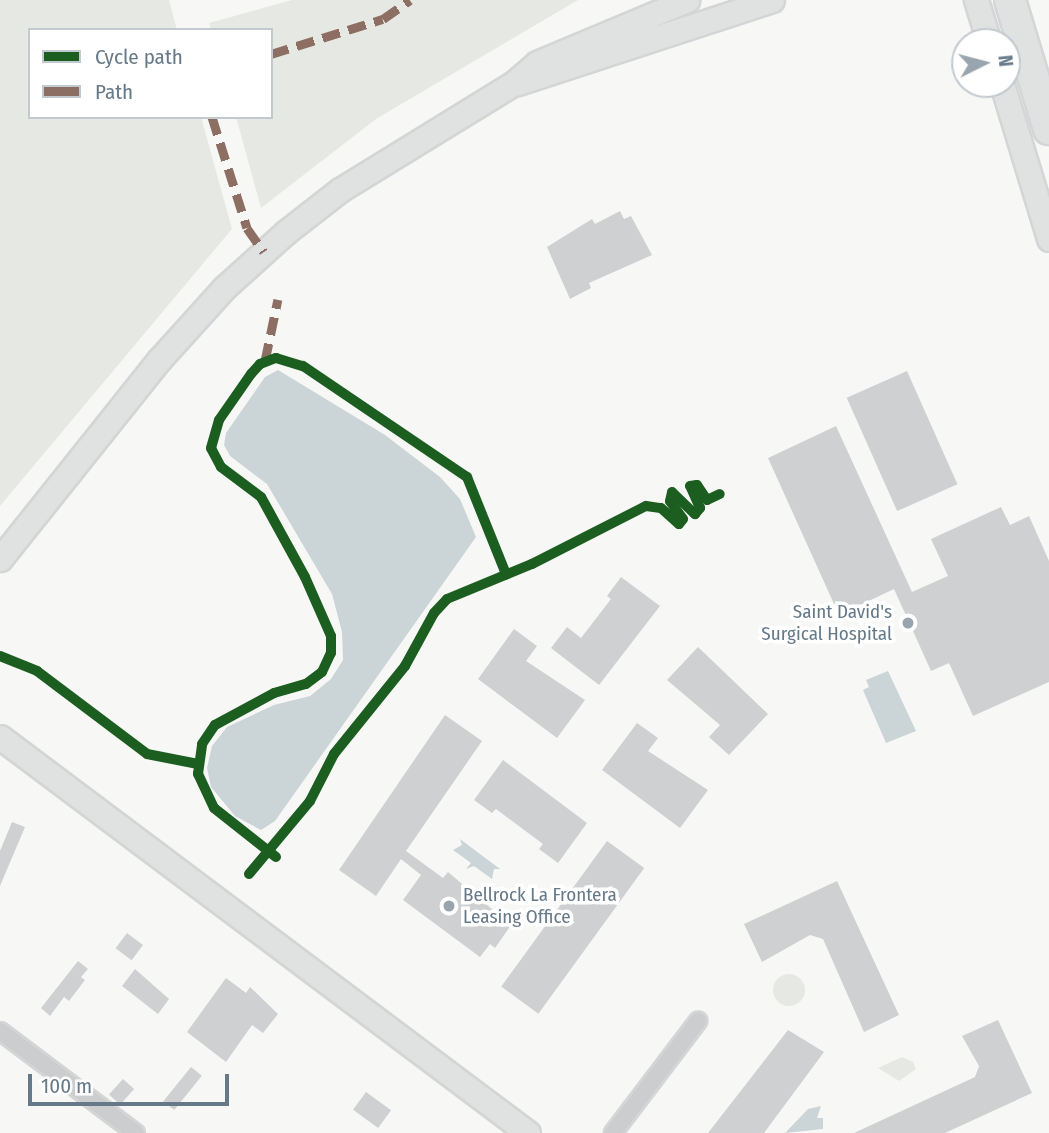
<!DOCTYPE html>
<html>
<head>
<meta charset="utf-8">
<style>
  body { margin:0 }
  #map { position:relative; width:1049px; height:1133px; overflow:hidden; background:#f7f7f6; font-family:"Fira Sans Condensed",sans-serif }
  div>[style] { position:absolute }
  .green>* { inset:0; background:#e6e9e3 }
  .round { border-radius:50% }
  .water>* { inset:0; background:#cbd4d6 }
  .building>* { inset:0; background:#ced0d1; transform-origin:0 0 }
  .roads { filter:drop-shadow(2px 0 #d4d5d6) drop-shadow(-2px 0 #d4d5d6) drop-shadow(0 2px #d4d5d6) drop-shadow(0 -2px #d4d5d6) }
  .minor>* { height:16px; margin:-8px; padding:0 8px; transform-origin:8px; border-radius:8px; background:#cccdce }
  .secondary>* { height:23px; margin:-11.5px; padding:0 11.5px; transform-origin:11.5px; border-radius:11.5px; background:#e0e1e1 }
  .motorway>* { height:30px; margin:-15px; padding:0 15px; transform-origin:15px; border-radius:15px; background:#e0e1e1 }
  .quiet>* { height:9px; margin-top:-4.5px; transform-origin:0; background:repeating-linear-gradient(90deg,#8d6e63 0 18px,transparent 0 27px) }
  .cycleway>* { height:10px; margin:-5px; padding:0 5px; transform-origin:5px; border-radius:5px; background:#1b5e20 }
  .dots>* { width:19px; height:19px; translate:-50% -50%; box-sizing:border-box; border:4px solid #fff; border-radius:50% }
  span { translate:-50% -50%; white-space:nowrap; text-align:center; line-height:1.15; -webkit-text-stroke:7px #fff; paint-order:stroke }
  .poi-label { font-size:19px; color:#667988 }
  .right { translate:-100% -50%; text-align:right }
  .left { translate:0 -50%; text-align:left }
  .legend { position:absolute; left:28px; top:28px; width:245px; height:91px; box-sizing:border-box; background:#fff; border:2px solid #c2c9cf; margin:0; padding:9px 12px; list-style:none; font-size:21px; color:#667988 }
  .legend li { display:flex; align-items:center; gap:14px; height:35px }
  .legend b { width:35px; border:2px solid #c2c9cf }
  .north { position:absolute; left:951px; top:28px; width:70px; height:70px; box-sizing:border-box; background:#fff; border:2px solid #c2c9cf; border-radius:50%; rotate:84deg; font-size:19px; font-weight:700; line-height:28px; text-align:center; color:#667988 }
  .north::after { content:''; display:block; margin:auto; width:24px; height:32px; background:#99a5ae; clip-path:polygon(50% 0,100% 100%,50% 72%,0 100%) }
  .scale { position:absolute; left:28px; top:1074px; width:201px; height:32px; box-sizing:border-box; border:4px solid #667988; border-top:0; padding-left:9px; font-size:21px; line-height:24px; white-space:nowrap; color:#667988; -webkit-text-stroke:5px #fff; paint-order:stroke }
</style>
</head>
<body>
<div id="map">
  <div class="green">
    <i style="clip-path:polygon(0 0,169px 0,177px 30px,30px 30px,30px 117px,201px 117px,232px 229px,0 506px)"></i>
    <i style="clip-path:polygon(292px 0,578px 0,376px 119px,261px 208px,236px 117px,271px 117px,271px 30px,211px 30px,209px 23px)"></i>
    <i class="round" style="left:773px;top:974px;width:32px;height:32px"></i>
    <i style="clip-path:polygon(902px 1057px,913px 1062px,916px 1069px,899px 1081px,878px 1068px)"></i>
  </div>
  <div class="water">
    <i style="clip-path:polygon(278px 370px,385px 435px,440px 477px,460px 499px,476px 537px,275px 821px,261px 830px,235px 816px,211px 787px,207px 768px,212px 746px,227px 727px,274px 705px,310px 696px,331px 679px,343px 660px,342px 632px,332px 594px,267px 484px,230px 456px,224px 445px,226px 433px,265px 377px)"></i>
    <i style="clip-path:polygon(888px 671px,916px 731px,886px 743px,863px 690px,869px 687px,866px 680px)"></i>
    <i style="clip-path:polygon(460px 839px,500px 869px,494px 869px,492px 879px,474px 866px,466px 869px,471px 863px,453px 850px,462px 845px)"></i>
    <i style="clip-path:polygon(821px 1106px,817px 1118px,823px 1118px,823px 1129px,785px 1133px,808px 1109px)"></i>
  </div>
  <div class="building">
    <i style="clip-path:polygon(620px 211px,624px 219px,631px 216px,652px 255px,589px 283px,591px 288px,570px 299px,547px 247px,592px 219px,595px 224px)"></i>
    <i style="left:907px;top:371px;width:124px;height:66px;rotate:66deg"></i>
    <i style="clip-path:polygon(836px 426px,912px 592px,948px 576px,931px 539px,1001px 507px,1010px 525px,1029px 516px,1049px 561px,1049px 682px,973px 716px,949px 663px,931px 671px,894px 589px,839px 615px,768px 458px)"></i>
    <i style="clip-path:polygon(621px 577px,660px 606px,599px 685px,551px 648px,567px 627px,581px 638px,611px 599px,607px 596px)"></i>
    <i style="clip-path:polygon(514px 629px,537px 646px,526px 661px,585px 700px,557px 738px,478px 679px)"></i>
    <i style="clip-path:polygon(698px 647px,768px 714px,729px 755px,709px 737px,720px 725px,667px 680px)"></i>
    <i style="clip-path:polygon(445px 715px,482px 741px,406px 851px,443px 878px,448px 872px,511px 925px,495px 948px,490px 944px,480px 957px,403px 900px,421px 875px,401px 859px,376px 896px,339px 870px)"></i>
    <i style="clip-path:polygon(637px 723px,658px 738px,648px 751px,708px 790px,680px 828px,602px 770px)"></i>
    <i style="clip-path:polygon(503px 760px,587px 823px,558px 863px,539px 849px,543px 844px,496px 809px,492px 813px,474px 800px)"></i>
    <i style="clip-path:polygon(12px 822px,25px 827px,0 886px,0 851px)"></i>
    <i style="left:607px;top:841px;width:46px;height:180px;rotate:36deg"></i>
    <i style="clip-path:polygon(837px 881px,899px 1015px,864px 1032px,823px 939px,810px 935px,762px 962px,744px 924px)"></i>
    <i style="left:127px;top:933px;width:20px;height:19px;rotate:37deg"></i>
    <i style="clip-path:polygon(78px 961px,88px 969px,81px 977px,85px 980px,69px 1001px,64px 997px,50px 1016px,41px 1008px)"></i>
    <i style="clip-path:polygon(135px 969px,169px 999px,158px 1014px,122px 986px)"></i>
    <i style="clip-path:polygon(226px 978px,246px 993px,250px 987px,278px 1014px,263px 1033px,252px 1025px,226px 1062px,187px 1032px)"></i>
    <i style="clip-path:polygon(998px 1020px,1032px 1093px,945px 1133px,854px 1133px,975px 1077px,979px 1066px,962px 1036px)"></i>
    <i style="clip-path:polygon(788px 1030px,824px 1052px,764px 1133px,708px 1133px)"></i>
    <i style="left:191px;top:1067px;width:14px;height:44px;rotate:39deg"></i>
    <i style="left:123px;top:1079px;width:15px;height:21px;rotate:42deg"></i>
    <i style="left:366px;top:1092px;width:31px;height:22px;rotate:36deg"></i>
  </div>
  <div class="roads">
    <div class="minor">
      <i style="left:0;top:1031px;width:170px;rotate:36.9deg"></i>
      <i style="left:613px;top:1133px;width:141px;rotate:-52.8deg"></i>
    </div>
    <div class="secondary">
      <i style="left:976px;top:0;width:44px;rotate:72.8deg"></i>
      <i style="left:518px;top:83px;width:267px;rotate:-18.1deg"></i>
      <i style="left:1002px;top:84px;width:162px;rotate:73.1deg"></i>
      <i style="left:0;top:559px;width:255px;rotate:-51.4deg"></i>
      <i style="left:159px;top:360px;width:97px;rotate:-47.9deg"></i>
      <i style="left:224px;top:288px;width:84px;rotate:-42.1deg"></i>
      <i style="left:286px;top:232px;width:68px;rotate:-37.9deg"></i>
      <i style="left:340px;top:190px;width:204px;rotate:-31.6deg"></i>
      <i style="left:514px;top:83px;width:30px;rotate:-41deg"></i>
      <i style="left:537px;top:63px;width:163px;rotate:-22.8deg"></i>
      <i style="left:0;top:737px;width:660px;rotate:36.87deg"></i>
    </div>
    <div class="motorway">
      <i style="left:1010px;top:0;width:135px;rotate:73.2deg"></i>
    </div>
  </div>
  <div class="quiet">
    <i style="left:271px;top:54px;width:117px;rotate:-17.4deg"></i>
    <i style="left:383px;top:19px;width:33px;rotate:-35deg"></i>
    <i style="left:212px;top:117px;width:116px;rotate:72.5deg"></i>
    <i style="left:247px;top:228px;width:29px;rotate:55deg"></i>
    <i style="left:265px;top:361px;width:63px;rotate:-78.2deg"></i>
  </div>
  <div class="cycleway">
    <i style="left:0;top:656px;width:40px;rotate:22deg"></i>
    <i style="left:37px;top:671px;width:138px;rotate:37deg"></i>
    <i style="left:147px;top:754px;width:52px;rotate:11.1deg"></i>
    <i style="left:276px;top:857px;width:79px;rotate:-141.7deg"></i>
    <i style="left:214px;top:808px;width:38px;rotate:-115deg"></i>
    <i style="left:198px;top:774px;width:30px;rotate:-82deg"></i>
    <i style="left:202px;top:744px;width:23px;rotate:-56deg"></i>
    <i style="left:215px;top:725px;width:67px;rotate:-28.5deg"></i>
    <i style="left:274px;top:693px;width:33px;rotate:-16deg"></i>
    <i style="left:306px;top:684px;width:20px;rotate:-37deg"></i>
    <i style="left:322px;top:672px;width:21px;rotate:-65deg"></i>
    <i style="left:331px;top:653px;width:17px;rotate:-90deg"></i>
    <i style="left:331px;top:636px;width:64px;rotate:-113.8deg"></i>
    <i style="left:305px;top:577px;width:91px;rotate:-118.8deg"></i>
    <i style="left:261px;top:497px;width:50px;rotate:-143.1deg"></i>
    <i style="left:221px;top:467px;width:21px;rotate:-118deg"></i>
    <i style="left:211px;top:448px;width:29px;rotate:-74deg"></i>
    <i style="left:219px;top:420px;width:56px;rotate:-55.2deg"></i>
    <i style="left:251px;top:374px;width:13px;rotate:-48deg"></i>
    <i style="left:260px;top:364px;width:17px;rotate:-21deg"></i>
    <i style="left:276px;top:358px;width:28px;rotate:17deg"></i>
    <i style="left:303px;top:366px;width:198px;rotate:34.1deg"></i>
    <i style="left:467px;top:477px;width:105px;rotate:68.1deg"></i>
    <i style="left:249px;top:874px;width:95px;rotate:-50.1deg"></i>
    <i style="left:310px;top:801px;width:53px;rotate:-62.9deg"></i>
    <i style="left:334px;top:754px;width:113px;rotate:-51.1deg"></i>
    <i style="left:405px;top:666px;width:60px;rotate:-61.3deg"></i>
    <i style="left:434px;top:613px;width:19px;rotate:-47deg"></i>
    <i style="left:447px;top:599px;width:92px;rotate:-22.4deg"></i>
    <i style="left:532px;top:564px;width:128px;rotate:-27deg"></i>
    <i style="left:646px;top:506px;width:15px;rotate:8deg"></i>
    <i style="left:661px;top:508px;width:24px;rotate:42deg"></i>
    <i style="left:679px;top:524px;width:6px;rotate:-51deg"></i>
    <i style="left:683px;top:519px;width:22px;rotate:-126deg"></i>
    <i style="left:670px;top:501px;width:9px;rotate:-77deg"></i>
    <i style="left:672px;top:492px;width:32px;rotate:44deg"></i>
    <i style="left:695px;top:514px;width:8px;rotate:-50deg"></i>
    <i style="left:700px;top:508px;width:24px;rotate:-114deg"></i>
    <i style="left:690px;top:486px;width:7px;rotate:-8deg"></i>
    <i style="left:697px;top:485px;width:18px;rotate:56deg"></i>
    <i style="left:707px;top:500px;width:14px;rotate:-25deg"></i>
  </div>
  <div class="dots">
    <i style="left:908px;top:623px;background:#99a5ae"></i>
    <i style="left:449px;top:906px;background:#99a5ae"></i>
  </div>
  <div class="poi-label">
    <span class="right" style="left:892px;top:623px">Saint David's<br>Surgical Hospital</span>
    <span class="left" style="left:463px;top:906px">Bellrock La Frontera<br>Leasing Office</span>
  </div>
  <ul class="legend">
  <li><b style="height:9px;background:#1b5e20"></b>Cycle path</li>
  <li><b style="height:9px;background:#8d6e63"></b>Path</li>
  </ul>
  <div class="north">N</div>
  <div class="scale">100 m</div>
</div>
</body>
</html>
